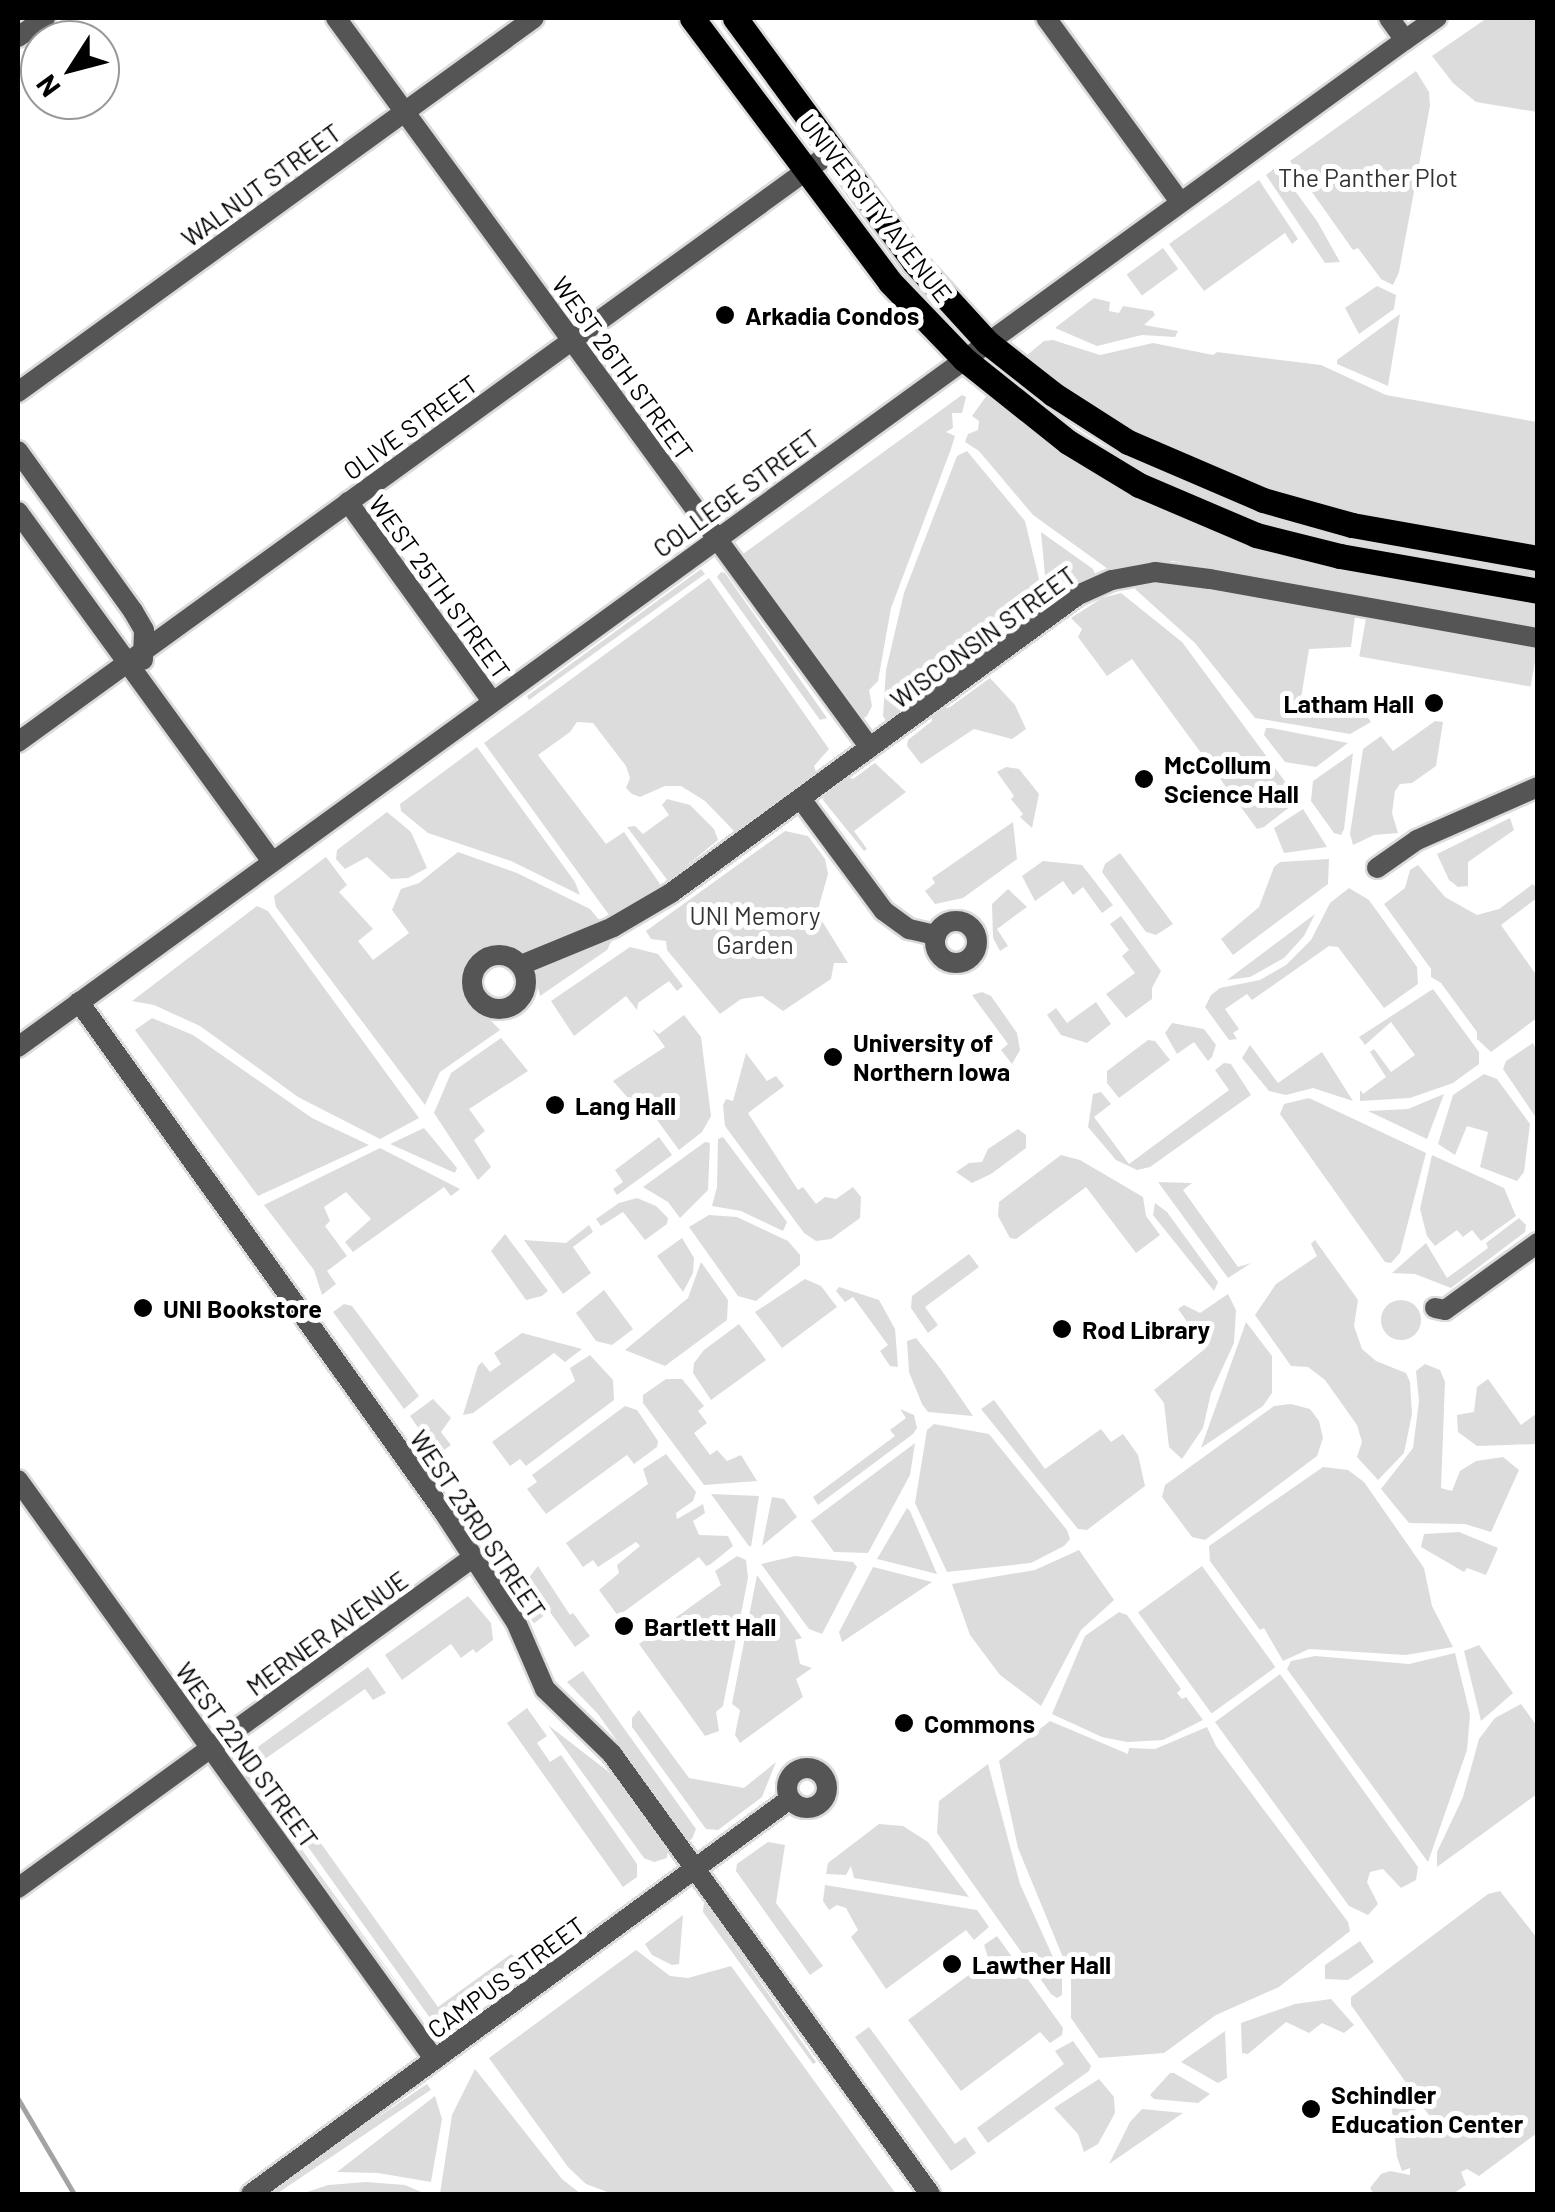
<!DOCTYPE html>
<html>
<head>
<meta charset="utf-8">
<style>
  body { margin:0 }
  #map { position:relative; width:1555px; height:2212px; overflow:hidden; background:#fff; font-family:Barlow,sans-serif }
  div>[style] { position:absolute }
  .green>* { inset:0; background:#dcdcdc; transform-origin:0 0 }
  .round { border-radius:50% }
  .stream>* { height:5px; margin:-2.5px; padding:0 2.5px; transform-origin:2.5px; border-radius:2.5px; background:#a3a3a3 }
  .roads { filter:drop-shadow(2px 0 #dbdbdb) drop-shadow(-2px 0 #dbdbdb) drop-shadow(0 2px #dbdbdb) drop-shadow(0 -2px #dbdbdb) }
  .minor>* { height:20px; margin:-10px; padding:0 10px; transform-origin:10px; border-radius:10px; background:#555 }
  .minor>.ring { margin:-10px; padding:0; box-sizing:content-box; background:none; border:20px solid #555; border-radius:50% }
  .tertiary>* { height:20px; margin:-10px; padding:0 10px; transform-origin:10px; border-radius:10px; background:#555 }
  .primary>* { height:25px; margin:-12.5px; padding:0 12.5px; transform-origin:12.5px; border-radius:12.5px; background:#000 }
  .dots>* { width:28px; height:28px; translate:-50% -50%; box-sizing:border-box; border:5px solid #fff; border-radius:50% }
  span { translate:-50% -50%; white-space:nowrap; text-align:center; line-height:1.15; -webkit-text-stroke:10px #fff; paint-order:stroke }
  .park-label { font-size:25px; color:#333 }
  .street-label { font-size:25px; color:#000 }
  .poi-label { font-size:25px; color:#000; font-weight:700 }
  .left { translate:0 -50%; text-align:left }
  .right { translate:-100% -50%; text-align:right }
  .frame { position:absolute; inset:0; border:20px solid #000; pointer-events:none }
  .north { position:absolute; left:20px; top:20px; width:100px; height:100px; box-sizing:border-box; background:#fff; border:2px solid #999; border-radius:50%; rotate:234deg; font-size:28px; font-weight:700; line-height:40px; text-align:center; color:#000 }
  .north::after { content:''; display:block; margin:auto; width:35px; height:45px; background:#000; clip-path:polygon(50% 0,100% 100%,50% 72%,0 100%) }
</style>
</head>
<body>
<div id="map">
  <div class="green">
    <i style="clip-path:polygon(1487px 18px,1537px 18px,1537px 112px,1476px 102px,1453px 83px,1432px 56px)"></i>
    <i style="clip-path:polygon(1416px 71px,1429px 92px,1430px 106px,1399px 272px,1393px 285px,1381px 279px,1358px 248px,1353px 250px,1290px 161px)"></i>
    <i style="clip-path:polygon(1274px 169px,1279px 169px,1317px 221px,1340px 262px,1325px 263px,1266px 175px)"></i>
    <i style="clip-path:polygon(1259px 180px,1298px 239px,1292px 244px,1285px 233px,1204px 291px,1169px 244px)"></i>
    <i style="left:1163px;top:248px;width:26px;height:45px;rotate:54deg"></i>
    <i style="clip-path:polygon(1377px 286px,1396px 295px,1394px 309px,1359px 334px,1345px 308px)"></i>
    <i style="clip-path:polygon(1094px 298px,1110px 302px,1109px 311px,1119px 313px,1123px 306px,1153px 311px,1155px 315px,1144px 325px,1178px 331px,1175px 337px,1142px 335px,1097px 346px,1055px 328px)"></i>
    <i style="clip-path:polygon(1400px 314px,1388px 386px,1337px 364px,1337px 360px)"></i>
    <i style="clip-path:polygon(1053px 340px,1100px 355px,1153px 343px,1213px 355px,1217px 352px,1321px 365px,1386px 395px,1537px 422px,1537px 547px,1365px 516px,1277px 493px,1150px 440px,1063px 386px,1026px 356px,1044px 341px)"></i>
    <i style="clip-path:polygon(962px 395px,966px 397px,962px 413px,952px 413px,953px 428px,946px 432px,955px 436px,951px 449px,891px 608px,878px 681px,869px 690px,872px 706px,867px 716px,846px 729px,743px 554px)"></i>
    <i style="clip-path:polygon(987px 395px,1050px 442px,1147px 500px,1537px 602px,1537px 627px,1442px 610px,1424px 613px,1417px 605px,1172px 561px,1108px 569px,1033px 515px,979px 451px,965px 442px,968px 434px,978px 430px,979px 421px,972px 416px)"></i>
    <i style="clip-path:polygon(1099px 444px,1261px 512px,1537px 569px,1537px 581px,1345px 548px,1256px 523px,1151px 479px,1096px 448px)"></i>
    <i style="clip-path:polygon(967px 451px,1025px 521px,1045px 604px,1037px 610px,1015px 602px,964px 640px,966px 648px,946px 654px,929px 666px,942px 681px,887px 722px,883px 716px,886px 670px,904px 593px,957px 456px)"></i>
    <i style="clip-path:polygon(1041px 532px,1093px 569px,1095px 574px,1058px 596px,1045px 576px)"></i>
    <i style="clip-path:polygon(701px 569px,705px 574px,529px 700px,527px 696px)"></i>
    <i style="clip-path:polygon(721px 572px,725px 573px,827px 718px,820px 720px,717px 577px)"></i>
    <i style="clip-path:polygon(709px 578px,829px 749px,814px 766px,816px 772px,734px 831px,705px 801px,681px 786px,665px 786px,640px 797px,632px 794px,626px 788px,630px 778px,626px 766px,593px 723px,577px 722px,570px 732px,538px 755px,606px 844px,624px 832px,660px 884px,657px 891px,615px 916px,609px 915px,484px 743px)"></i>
    <i style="clip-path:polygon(1174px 583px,1355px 616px,1351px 647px,1309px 649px,1301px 698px,1361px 708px,1371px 722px,1350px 734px,1255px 718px,1195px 643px,1135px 589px,1138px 584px)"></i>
    <i style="clip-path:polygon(1121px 593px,1182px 642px,1295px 795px,1296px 802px,1264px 827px,1257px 829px,1132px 659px,1107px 676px,1078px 637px,1082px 629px,1071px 618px,1102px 598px)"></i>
    <i style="left:1366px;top:618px;width:174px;height:39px;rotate:10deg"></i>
    <i style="clip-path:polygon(990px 678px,1015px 705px,1026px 729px,1012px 739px,974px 729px,921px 764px,907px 746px,908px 740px,932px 721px,931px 711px,950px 707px)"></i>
    <i style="clip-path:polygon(1435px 721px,1443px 722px,1436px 766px,1412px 783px,1400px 784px,1395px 791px,1392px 813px,1398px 833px,1374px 835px,1353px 845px,1350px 834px,1363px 749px,1381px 736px,1393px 751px)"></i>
    <i style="clip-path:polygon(1266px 728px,1271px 728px,1348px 743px,1316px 767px,1285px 762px,1264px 735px)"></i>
    <i style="clip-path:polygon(477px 747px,575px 882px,580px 895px,511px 861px,428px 833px,401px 811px,400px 804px)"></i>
    <i style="clip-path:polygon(1353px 753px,1344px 829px,1341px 835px,1334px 833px,1311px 801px,1313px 781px)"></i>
    <i style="clip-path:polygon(875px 763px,906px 792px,854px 831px,867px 849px,864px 851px,823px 800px,824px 790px,844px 775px,853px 779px)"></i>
    <i style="clip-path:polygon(1006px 767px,1019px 769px,1039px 794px,1032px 828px,1020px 817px,1023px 814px,1011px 799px,1014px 796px,997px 772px)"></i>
    <i style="clip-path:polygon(667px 799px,690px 805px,714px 829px,718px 840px,668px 881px,627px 827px,635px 826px,643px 834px,669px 815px,662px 805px)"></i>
    <i style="clip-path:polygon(1303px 809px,1327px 847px,1284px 853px,1274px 828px)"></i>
    <i style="clip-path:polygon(387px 812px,411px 832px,427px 868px,408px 878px,391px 879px,367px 857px,345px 869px,336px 859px,337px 850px)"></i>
    <i style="clip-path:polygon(1510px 818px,1514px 830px,1468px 862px,1468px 886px,1458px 887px,1449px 880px,1437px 854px)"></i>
    <i style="clip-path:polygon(1013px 822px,1017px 859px,963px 898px,935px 904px,925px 891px,935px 883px,932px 878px)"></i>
    <i style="clip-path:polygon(785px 831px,808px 836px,825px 859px,828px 874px,817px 913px,848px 963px,834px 963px,831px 979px,783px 1011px,762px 996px,741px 999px,720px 1014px,667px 950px,666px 941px,651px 939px,646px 931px)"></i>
    <i style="clip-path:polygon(458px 852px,517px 873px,590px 909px,600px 921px,524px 952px,498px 947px,474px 959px,465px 976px,467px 996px,500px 1030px,440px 1072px,425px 1105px,276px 907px,274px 896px,326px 857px,347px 885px,339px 892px,373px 929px,358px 941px,373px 960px,409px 933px,392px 910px,401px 889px,419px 883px)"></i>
    <i style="clip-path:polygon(1120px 853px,1173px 924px,1156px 935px,1146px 932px,1102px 872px,1105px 864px)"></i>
    <i style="clip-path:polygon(1329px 859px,1328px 884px,1233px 955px,1221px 939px,1259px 907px,1274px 867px,1280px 862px)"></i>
    <i style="clip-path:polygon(1043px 861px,1082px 865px,1113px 905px,1102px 913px,1083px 887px,1073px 895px,1063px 881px,1035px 901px,1022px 876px)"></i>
    <i style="clip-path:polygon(1418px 865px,1445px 897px,1477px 915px,1499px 909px,1533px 884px,1537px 889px,1537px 898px,1501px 925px,1537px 976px,1537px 1018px,1491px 1052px,1477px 1039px,1477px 1032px,1441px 983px,1431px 977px,1431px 969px,1384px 904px,1405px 888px,1410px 870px)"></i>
    <i style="clip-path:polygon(1349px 888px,1369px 900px,1417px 967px,1418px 984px,1384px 1008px,1338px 947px,1329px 946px,1252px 1000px,1247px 994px,1225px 1009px,1239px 1029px,1233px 1033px,1237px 1039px,1229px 1040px,1205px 1007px,1211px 995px,1220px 988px,1260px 980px,1286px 965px,1311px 940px,1330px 903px)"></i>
    <i style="clip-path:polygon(1008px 889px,1027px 907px,997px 929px,1008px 946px,1000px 951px,993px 938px,992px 904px)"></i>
    <i style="clip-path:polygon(257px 906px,268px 911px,419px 1118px,380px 1139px,298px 1097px,200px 1026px,154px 1005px,132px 1001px)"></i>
    <i style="clip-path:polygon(1315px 914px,1304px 936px,1284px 958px,1250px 977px,1227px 980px)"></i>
    <i style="clip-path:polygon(1121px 916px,1161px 971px,1152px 988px,1152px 999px,1126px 1018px,1106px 994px,1135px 973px,1122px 956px,1129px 950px,1110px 924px)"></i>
    <i style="clip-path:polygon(612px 940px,607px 950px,540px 996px,535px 975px,541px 967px,569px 952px)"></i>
    <i style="clip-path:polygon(630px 947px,658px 954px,683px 986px,677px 991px,669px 981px,638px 1003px,637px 1010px,626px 996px,574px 1036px,551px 1001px)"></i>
    <i style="clip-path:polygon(1433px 989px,1479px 1052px,1479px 1064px,1453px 1083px,1410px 1098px,1360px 1101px,1360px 1090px,1363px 1094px,1386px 1077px,1370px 1052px,1374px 1049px,1391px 1072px,1415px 1055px,1391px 1022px,1365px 1045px,1359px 1037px)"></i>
    <i style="clip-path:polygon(982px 992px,991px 996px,1017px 1033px,1020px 1050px,1012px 1064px,1001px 1050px,1008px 1044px,972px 995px)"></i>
    <i style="clip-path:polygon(1096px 1002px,1111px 1024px,1087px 1043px,1061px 1035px,1047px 1015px,1056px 1008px,1067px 1023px)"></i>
    <i style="clip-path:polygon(684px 1015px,701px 1037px,711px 1116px,702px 1132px,679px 1150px,649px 1109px,642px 1114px,613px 1081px,665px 1047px,652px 1029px,659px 1034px)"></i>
    <i style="clip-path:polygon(152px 1018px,193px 1035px,312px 1118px,369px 1145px,258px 1196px,135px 1030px)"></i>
    <i style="clip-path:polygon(1172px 1023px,1204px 1029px,1216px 1045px,1212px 1057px,1208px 1061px,1194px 1042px,1177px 1054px,1165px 1033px)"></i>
    <i style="clip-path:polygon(501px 1038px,528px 1071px,469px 1109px,485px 1131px,474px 1140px,491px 1167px,478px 1180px,434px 1113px,451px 1073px)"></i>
    <i style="clip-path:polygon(1148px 1040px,1155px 1041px,1170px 1060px,1119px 1098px,1107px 1083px,1107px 1071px)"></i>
    <i style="clip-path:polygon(1533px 1043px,1537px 1051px,1537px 1119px,1503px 1069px,1506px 1061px)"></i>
    <i style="clip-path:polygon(1250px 1045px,1278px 1083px,1322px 1052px,1353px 1101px,1313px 1088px,1286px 1095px,1269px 1091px,1242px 1058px)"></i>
    <i style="clip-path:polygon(746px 1053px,767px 1081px,776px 1076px,784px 1086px,748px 1113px,798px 1190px,803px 1187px,816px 1204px,825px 1197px,836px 1199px,853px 1187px,861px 1197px,860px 1218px,831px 1239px,816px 1241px,804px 1233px,725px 1126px,723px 1105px,726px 1099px,733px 1101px)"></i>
    <i style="clip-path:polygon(1224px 1063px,1231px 1064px,1251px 1095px,1150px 1167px,1137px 1170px,1116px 1160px,1088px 1127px,1093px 1094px,1101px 1092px,1111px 1104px,1094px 1117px,1129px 1164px,1229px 1090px,1215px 1070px)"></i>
    <i style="clip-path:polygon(1484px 1074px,1497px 1079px,1530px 1124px,1524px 1172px,1517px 1181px,1480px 1167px,1488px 1132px,1467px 1126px,1455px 1155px,1438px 1144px,1453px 1095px)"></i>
    <i style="clip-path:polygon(1444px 1094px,1427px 1139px,1368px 1111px,1408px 1109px)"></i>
    <i style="clip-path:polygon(1309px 1098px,1426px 1153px,1400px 1253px,1391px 1263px,1385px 1262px,1280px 1114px,1284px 1104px)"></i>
    <i style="clip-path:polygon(424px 1128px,457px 1168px,455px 1173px,390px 1144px)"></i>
    <i style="clip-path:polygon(1018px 1129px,1026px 1135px,1026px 1148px,991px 1174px,972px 1183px,956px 1172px,969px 1163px,982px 1162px,988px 1149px)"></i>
    <i style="clip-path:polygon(659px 1137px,672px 1155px,617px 1195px,613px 1189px,623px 1182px,615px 1170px)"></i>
    <i style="clip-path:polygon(723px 1137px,787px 1222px,783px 1231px,741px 1211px,712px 1206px,717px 1187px,718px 1139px)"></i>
    <i style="clip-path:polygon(705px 1142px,710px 1143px,708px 1190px,680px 1218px,668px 1202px,643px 1187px)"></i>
    <i style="clip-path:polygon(380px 1148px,460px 1189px,451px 1196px,444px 1187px,353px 1252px,345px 1242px,371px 1219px,346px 1192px,324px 1207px,330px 1221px,325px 1226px,347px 1256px,327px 1271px,336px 1284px,322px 1295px,314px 1270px,264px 1205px)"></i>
    <i style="clip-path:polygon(1061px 1155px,1080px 1160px,1143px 1197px,1146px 1216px,1160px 1235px,1136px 1253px,1086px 1187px,1016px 1239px,1010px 1238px,998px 1216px,999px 1202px)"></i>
    <i style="clip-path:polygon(1432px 1155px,1504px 1188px,1516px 1216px,1481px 1241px,1472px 1230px,1463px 1237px,1457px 1230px,1435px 1246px,1427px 1236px,1420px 1209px)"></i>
    <i style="clip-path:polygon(1158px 1182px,1192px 1183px,1183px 1190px,1238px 1267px,1251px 1263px,1228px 1278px)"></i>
    <i style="clip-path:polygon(637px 1198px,656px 1206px,668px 1218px,667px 1224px,645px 1240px,623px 1212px,601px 1226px,596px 1219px,619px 1203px)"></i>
    <i style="clip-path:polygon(1155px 1203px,1167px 1212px,1218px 1282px,1214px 1291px,1153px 1215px)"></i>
    <i style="clip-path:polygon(709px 1215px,737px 1217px,788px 1241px,800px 1255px,800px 1265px,756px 1301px,738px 1296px,689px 1227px)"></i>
    <i style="clip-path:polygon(1519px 1218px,1526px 1225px,1525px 1232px,1451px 1288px,1415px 1274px,1392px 1273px,1426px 1243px,1447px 1278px,1488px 1248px,1486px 1243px)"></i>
    <i style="clip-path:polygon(589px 1225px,593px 1232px,573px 1247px,591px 1273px,563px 1294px,524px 1240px,566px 1243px)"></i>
    <i style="clip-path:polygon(505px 1234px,548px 1291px,542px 1296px,526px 1300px,491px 1251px)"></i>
    <i style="clip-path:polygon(682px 1238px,694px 1258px,693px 1273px,683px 1292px,657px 1256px)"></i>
    <i style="clip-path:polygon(1315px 1240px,1358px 1300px,1354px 1326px,1362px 1349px,1376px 1361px,1406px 1373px,1410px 1382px,1412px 1414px,1404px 1453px,1378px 1480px,1357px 1457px,1362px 1442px,1357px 1425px,1325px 1380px,1308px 1367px,1291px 1366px,1255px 1315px,1276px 1284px,1317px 1256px,1311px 1244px)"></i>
    <i style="clip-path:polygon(969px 1254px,979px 1267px,925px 1307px,938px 1325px,928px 1333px,911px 1308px,912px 1296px)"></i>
    <i style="clip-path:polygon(701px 1262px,728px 1300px,727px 1320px,665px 1366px,625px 1350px,688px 1298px)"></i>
    <i style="clip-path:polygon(805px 1279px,821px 1286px,837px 1307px,782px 1348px,755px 1312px)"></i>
    <i style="clip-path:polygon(839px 1287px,879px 1300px,895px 1329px,898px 1367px,890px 1366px,880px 1351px,888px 1345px,853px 1297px,845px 1302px,836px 1291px)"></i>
    <i style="clip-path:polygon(604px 1290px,633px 1329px,612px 1345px,596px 1341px,576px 1313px)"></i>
    <i style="clip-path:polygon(1228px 1294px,1236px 1310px,1234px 1343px,1211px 1393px,1203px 1428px,1182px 1459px,1169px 1447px,1164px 1403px,1154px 1390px,1206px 1348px,1178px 1309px,1184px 1305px,1200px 1313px)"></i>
    <i class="round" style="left:1381px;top:1300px;width:40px;height:40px"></i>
    <i style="clip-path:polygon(344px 1304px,352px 1306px,419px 1396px,404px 1409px,333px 1312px)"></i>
    <i style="clip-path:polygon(1246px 1322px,1272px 1356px,1272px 1393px,1263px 1406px,1201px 1448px)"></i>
    <i style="clip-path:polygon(739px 1324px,766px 1360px,711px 1400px,693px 1373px,694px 1363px,704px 1350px)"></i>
    <i style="clip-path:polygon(522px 1333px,582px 1349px,565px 1362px,554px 1353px,473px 1413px,463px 1415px,478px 1366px,482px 1362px,490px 1372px,501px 1364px,494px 1353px)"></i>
    <i style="clip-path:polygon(916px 1338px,940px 1368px,973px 1416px,928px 1412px,922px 1404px,909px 1372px,907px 1341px)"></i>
    <i style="clip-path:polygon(590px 1355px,613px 1380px,614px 1400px,526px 1466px,520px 1459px,510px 1466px,492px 1442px,575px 1381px,570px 1368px)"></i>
    <i style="clip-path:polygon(1425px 1364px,1440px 1370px,1445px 1382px,1441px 1488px,1452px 1491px,1460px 1471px,1476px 1461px,1503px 1457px,1519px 1470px,1491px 1532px,1465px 1524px,1409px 1523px,1381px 1489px,1413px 1448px,1419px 1401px,1416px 1371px)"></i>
    <i style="clip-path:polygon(666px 1379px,682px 1379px,704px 1406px,698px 1411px,707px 1423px,694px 1433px,710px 1455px,717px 1450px,727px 1461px,741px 1455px,757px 1481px,704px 1485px,643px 1403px,643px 1395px)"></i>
    <i style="clip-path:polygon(1488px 1379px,1521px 1425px,1537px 1413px,1537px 1444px,1477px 1446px,1458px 1432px,1457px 1415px,1474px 1412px,1477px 1387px)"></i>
    <i style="clip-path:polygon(433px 1399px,451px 1418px,441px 1432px,451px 1445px,437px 1455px,410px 1416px)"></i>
    <i style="clip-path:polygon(994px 1400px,1045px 1469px,1101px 1429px,1111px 1442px,1123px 1434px,1138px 1455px,1145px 1486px,1087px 1530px,1078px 1529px,981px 1409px)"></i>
    <i style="clip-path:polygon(1291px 1404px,1310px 1409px,1319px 1421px,1323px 1438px,1317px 1456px,1205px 1540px,1192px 1537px,1162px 1497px,1165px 1485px,1274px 1406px)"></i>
    <i style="clip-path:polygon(625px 1406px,637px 1410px,658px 1441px,657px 1447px,634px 1464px,627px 1455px,546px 1514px,527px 1489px,537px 1482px,532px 1475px)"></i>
    <i style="clip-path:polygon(900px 1409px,914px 1415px,917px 1428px,913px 1434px,818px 1505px,813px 1497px,895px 1436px,890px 1430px,906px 1418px)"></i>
    <i style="clip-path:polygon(934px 1424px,989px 1434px,1067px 1530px,1070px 1539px,1064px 1546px,1031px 1563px,947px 1572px,915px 1503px,927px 1430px)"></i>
    <i style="clip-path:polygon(915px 1443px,910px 1475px,868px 1553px,834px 1552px,811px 1521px)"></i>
    <i style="clip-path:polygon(666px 1454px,696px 1492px,693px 1501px,676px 1513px,677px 1519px,703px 1504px,705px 1513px,693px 1521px,699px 1535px,728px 1536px,733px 1546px,711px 1564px,706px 1566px,699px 1557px,618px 1616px,599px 1590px,619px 1573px,617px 1565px,640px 1546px,636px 1542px,598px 1567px,593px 1560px,583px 1567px,566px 1543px,648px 1484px,643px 1469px)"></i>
    <i style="clip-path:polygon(1323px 1467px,1348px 1470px,1364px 1482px,1424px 1568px,1432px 1606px,1453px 1647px,1406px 1655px,1309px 1649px,1283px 1661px,1264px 1628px,1260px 1630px,1210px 1561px,1209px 1546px)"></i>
    <i style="clip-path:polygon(711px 1494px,759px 1496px,751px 1547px,748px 1545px)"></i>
    <i style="clip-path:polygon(772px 1497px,784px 1499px,797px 1517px,762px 1546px)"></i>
    <i style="clip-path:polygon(907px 1508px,910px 1511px,937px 1574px,877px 1559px)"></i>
    <i style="clip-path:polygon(1459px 1532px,1498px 1548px,1486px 1575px,1467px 1568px,1464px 1572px,1421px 1547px,1424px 1534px)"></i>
    <i style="left:493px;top:1549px;width:84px;height:12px;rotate:53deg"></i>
    <i style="clip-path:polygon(1079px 1550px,1114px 1600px,1081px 1630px,1041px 1706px,1000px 1675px,970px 1635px,952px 1584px,1035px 1570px)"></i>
    <i style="clip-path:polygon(737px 1556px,746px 1560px,748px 1578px,723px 1706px,716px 1712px,719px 1731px,705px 1736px,639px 1644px,721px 1585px,715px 1571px)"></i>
    <i style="clip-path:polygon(795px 1556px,853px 1562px,857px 1567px,822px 1634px,809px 1629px,761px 1564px)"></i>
    <i style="clip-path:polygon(538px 1566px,570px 1615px,573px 1613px,590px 1636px,575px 1647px,527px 1580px)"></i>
    <i style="left:1202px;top:1566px;width:125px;height:79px;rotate:54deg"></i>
    <i style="clip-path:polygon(873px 1567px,932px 1582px,842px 1642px,839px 1632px)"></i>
    <i style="clip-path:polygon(757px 1575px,802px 1638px,795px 1640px,800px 1664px,812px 1668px,796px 1679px,803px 1697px,740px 1743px,735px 1735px,740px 1710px,732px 1704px)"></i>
    <i style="clip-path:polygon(468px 1596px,491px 1623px,493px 1640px,476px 1653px,473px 1649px,461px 1658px,451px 1644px,402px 1680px,385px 1655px)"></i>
    <i style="clip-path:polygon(1119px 1612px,1127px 1615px,1181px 1689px,1177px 1693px,1182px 1699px,1186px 1697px,1203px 1720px,1163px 1740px,1127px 1742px,1102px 1737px,1052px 1714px,1085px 1636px)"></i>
    <i style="clip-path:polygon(1479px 1645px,1513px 1693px,1481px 1721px,1464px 1651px)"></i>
    <i style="clip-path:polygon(1455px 1653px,1470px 1714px,1467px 1750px,1428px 1862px,1287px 1669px,1291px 1661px,1315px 1656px,1409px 1664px)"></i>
    <i style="clip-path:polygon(368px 1667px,386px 1693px,373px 1700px,365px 1689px,262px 1761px,438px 2007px,511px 1954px,522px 1963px,435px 2025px,244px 1757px)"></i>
    <i style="clip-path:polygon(583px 1671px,696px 1829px,692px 1839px,688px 1841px,598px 1714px,567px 1682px)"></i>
    <i style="clip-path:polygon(1280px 1674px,1418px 1867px,1416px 1880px,1401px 1888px,1383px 1869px,1370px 1872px,1367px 1882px,1378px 1904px,1368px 1915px,1349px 1906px,1215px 1722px)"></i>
    <i style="clip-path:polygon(1521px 1704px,1537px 1726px,1537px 1794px,1437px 1867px,1437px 1852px,1463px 1797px,1479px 1739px,1495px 1718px)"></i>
    <i style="clip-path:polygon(527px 1708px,547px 1736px,537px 1743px,550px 1762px,561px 1755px,637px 1864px,637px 1877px,623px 1887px,507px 1723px)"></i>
    <i style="clip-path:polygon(639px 1710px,689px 1778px,744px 1788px,776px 1762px,762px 1797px,718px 1830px,706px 1829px,632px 1727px,632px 1718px)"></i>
    <i style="clip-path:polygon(1050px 1721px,1128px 1754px,1129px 1748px,1155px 1749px,1207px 1727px,1216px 1746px,1348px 1922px,1350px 1931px,1279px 1987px,1216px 2015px,1164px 2053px,1099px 2058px,1071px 2018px,1071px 1977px,1018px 1848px,999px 1761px)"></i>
    <i style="clip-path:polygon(548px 1725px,610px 1773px,667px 1850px,667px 1858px,654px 1862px,644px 1858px)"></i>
    <i style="clip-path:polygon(239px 1762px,430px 2028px,236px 1764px)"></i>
    <i style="clip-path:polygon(988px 1764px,1020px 1884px,1062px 1977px,1062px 1995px,1057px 1998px,1051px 1994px,937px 1833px,939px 1801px)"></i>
    <i style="clip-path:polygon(879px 1824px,903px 1826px,928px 1842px,969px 1897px,854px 1878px,851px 1866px,846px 1875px,826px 1874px,828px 1863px)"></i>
    <i style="clip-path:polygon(768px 1842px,785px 1845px,776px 1903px,823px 1966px,810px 1975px,736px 1871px,737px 1864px)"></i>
    <i style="clip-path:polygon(825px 1885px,977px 1910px,989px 1927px,974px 1940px,966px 1930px,886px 1989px,851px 1937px,858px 1930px,846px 1908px,837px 1905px,829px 1910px,823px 1901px)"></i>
    <i style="clip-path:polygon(1500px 1891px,1537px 1938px,1537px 2133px,1479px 2176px,1467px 2169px,1461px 2172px,1466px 2185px,1453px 2194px,1374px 2194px,1370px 2188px,1381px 2174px,1390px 2171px,1410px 2175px,1410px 2168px,1402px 2171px,1397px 2157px,1391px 2100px,1404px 2094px,1428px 2128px,1438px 2128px,1351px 2005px,1351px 1997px,1488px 1894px)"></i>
    <i style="clip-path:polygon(704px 1902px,816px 2062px,813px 2064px,703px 1912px)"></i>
    <i style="clip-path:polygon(683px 1915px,679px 1964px,672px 1965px,652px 1955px,645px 1944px)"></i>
    <i style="clip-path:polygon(997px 1936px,1063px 2028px,1062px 2035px,1050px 2043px,1040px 2032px,961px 2091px,908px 2020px,989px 1960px,984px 1945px)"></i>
    <i style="clip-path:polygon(1360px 1941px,1374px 1962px,1348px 1980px,1325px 1979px,1325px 1965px)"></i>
    <i style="clip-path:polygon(636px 1950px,670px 1976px,688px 1978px,731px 1966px,896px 2194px,610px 2193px,586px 2184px,568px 2167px,489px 2058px)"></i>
    <i style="clip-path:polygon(1331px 1999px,1354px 2025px,1344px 2033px,1322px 2023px,1309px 2033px,1286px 2022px,1248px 2054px,1242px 2053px,1241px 2023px,1295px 2004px)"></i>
    <i style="clip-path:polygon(869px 2027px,955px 2144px,965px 2137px,976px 2153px,951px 2171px,855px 2037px)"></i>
    <i style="clip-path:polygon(1225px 2031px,1227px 2078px,1218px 2083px,1181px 2062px)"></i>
    <i style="clip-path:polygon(1073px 2041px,1091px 2066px,1089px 2071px,988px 2143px,977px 2128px,1064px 2064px,1055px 2051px)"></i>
    <i style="clip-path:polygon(475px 2069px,562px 2179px,581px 2194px,440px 2194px,452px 2115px)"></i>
    <i style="clip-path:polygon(1170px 2073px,1174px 2073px,1210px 2094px,1198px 2103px,1154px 2099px,1150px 2095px)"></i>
    <i style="clip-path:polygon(1099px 2079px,1114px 2097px,1115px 2113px,1098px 2144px,1084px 2152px,1078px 2134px,1054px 2108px)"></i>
    <i style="left:427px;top:2084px;width:7px;height:186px;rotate:56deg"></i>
    <i style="clip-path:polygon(435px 2096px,442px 2119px,431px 2182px,378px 2173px,337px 2172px)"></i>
    <i style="clip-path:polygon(1142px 2109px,1183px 2113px,1109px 2164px,1130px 2122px)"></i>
    <i style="clip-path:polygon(366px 2182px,405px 2185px,426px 2194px,301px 2194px,328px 2185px)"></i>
  </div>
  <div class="stream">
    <i style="left:18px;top:2099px;width:110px;rotate:59.5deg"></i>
  </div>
  <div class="roads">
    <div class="minor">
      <i style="left:336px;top:18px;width:904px;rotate:53.81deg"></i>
      <i style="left:1046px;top:18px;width:228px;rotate:53.9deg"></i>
      <i style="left:1389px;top:18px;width:27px;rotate:54deg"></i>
      <i style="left:1405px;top:40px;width:39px;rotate:-35deg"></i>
      <i style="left:18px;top:37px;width:33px;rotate:-35deg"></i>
      <i style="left:18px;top:392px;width:637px;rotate:-35.93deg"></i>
      <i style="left:18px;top:451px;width:197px;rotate:54.3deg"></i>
      <i style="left:133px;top:611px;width:22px;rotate:60deg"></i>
      <i style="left:144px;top:630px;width:30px;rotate:92deg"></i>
      <i style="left:348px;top:502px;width:246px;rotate:54.1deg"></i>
      <i style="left:18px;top:512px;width:432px;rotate:54deg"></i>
      <i style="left:18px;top:742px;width:1005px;rotate:-35.94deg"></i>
      <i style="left:801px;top:799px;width:139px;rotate:53.5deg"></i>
      <i style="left:884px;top:911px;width:31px;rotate:36deg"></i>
      <i style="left:909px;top:929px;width:28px;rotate:13deg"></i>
      <i style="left:1377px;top:868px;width:49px;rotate:-35deg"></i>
      <i style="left:1417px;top:840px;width:132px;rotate:-23.7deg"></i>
      <i class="ring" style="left:935px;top:921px;width:22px;height:22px"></i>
      <i class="ring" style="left:472px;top:955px;width:34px;height:34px"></i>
      <i style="left:521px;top:965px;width:100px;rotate:-22.4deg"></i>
      <i style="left:613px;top:927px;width:67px;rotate:-30.4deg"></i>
      <i style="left:671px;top:893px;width:504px;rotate:-36.21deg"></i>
      <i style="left:1078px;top:595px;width:37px;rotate:-24deg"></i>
      <i style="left:1112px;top:580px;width:44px;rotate:-10.5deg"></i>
      <i style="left:1155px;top:572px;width:55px;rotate:7.3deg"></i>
      <i style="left:1210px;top:579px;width:333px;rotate:10.2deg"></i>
      <i style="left:1435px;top:1308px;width:10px;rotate:11deg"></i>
      <i style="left:1445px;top:1310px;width:115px;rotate:-35.8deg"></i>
      <i style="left:18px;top:1480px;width:714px;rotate:54.29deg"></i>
      <i class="ring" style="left:787px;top:1768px;width:20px;height:20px"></i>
      <i style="left:18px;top:1888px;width:560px;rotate:-35.99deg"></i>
      <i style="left:251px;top:2194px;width:668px;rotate:-36.24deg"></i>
    </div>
    <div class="tertiary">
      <i style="left:79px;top:1002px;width:626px;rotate:54.43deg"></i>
      <i style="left:443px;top:1511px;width:133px;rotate:56.7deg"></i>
      <i style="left:516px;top:1622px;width:73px;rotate:66.6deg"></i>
      <i style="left:545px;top:1689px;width:93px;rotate:44.1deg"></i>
      <i style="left:612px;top:1754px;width:543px;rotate:54.14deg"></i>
      <i style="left:18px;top:1047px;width:1714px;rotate:-35.98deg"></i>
    </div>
    <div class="primary">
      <i style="left:692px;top:18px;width:330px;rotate:53.1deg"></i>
      <i style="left:890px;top:282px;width:107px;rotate:46.1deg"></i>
      <i style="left:964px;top:359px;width:133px;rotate:38.6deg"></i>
      <i style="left:1068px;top:442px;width:83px;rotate:31.2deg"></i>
      <i style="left:1139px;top:485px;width:127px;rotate:23.1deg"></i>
      <i style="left:1256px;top:535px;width:87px;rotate:14deg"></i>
      <i style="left:1340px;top:556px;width:201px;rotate:10deg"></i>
      <i style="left:735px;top:18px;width:303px;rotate:53.7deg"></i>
      <i style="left:914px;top:262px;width:108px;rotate:47.6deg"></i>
      <i style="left:987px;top:342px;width:84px;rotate:38.2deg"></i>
      <i style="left:1053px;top:394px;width:89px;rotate:32.6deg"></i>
      <i style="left:1128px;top:442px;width:147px;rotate:23.2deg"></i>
      <i style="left:1263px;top:500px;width:92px;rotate:15.7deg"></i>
      <i style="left:1352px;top:525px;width:189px;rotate:10.1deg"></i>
    </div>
  </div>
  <div class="dots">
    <i style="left:725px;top:315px;background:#000"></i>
    <i style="left:1434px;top:703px;background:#000"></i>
    <i style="left:1144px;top:779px;background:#000"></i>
    <i style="left:833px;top:1057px;background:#000"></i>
    <i style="left:555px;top:1105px;background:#000"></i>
    <i style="left:143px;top:1308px;background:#000"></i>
    <i style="left:1062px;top:1329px;background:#000"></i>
    <i style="left:624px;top:1626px;background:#000"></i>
    <i style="left:904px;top:1723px;background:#000"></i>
    <i style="left:952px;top:1964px;background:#000"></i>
    <i style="left:1311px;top:2109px;background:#000"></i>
  </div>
  <div class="park-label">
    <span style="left:1368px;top:177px">The Panther Plot</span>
    <span style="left:755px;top:930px">UNI Memory<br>Garden</span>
  </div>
  <div class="street-label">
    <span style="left:261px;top:185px;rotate:-36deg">WALNUT STREET</span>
    <span style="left:876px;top:208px;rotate:52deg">UNIVERSITY AVENUE</span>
    <span style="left:623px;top:368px;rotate:54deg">WEST 26TH STREET</span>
    <span style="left:410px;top:427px;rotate:-36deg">OLIVE STREET</span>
    <span style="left:736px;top:493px;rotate:-36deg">COLLEGE STREET</span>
    <span style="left:440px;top:587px;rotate:54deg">WEST 25TH STREET</span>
    <span style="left:983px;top:637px;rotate:-36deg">WISCONSIN STREET</span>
    <span style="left:478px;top:1524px;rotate:56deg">WEST 23RD STREET</span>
    <span style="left:327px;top:1633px;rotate:-36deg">MERNER AVENUE</span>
    <span style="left:247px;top:1755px;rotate:54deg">WEST 22ND STREET</span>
    <span style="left:506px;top:1977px;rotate:-36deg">CAMPUS STREET</span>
  </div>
  <div class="poi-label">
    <span class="left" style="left:745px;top:315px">Arkadia Condos</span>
    <span class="right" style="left:1414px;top:703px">Latham Hall</span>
    <span class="left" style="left:1164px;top:779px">McCollum<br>Science Hall</span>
    <span class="left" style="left:853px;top:1057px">University of<br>Northern Iowa</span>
    <span class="left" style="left:575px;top:1105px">Lang Hall</span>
    <span class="left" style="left:163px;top:1308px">UNI Bookstore</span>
    <span class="left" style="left:1082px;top:1329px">Rod Library</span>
    <span class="left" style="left:644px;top:1626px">Bartlett Hall</span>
    <span class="left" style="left:924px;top:1723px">Commons</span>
    <span class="left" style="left:972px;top:1964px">Lawther Hall</span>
    <span class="left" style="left:1331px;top:2109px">Schindler<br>Education Center</span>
  </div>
  <div class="frame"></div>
  <div class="north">N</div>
</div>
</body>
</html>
